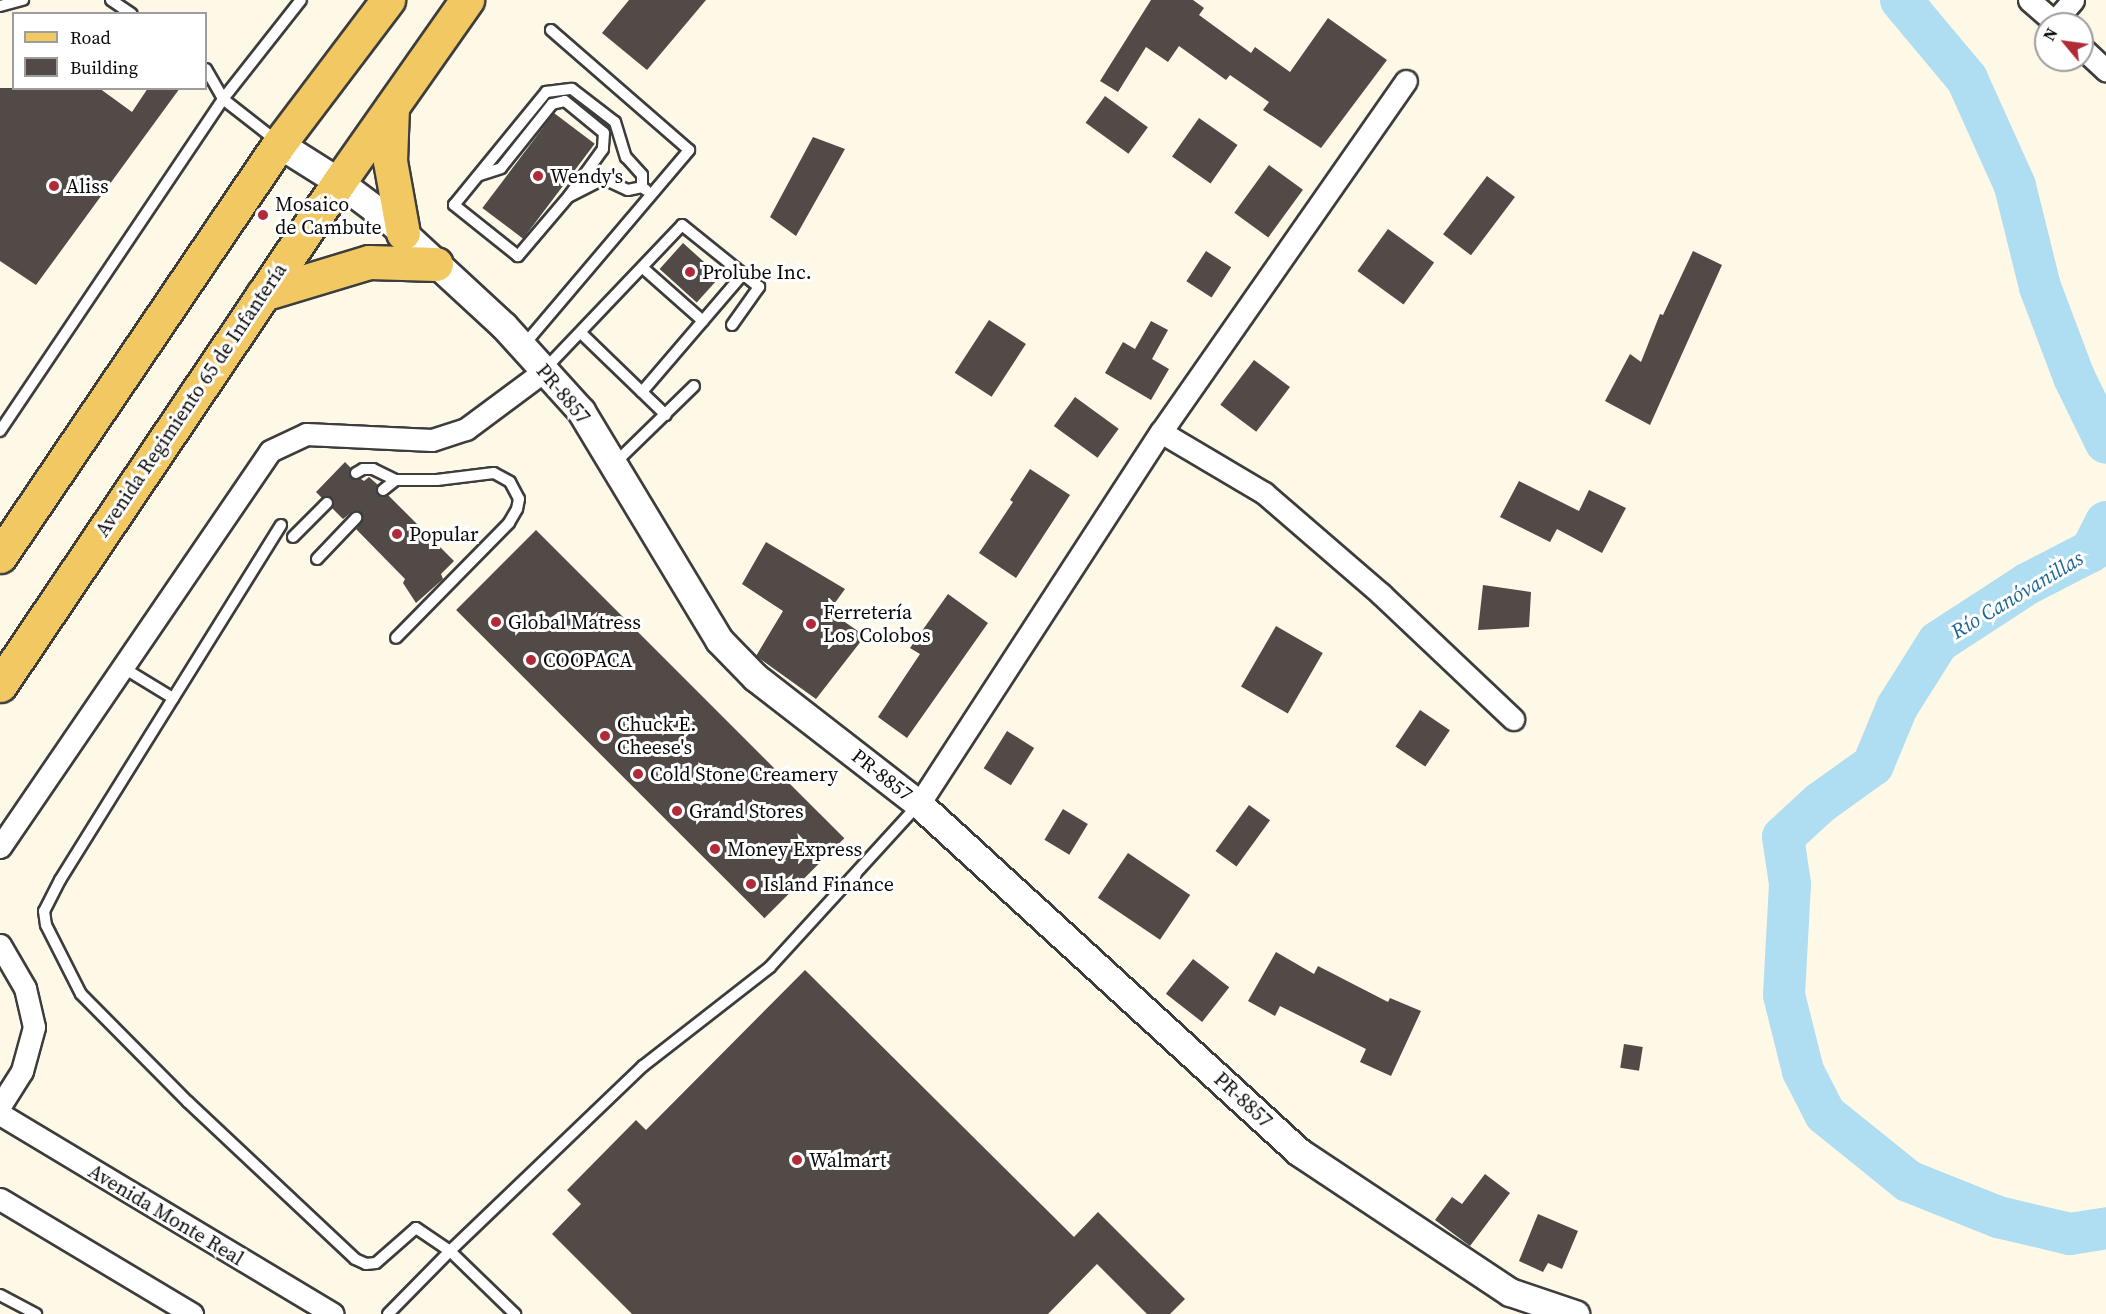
<!DOCTYPE html>
<html>
<head>
<meta charset="utf-8">
<style>
  body { margin:0 }
  #map { position:relative; width:2106px; height:1314px; overflow:hidden; background:#fef8e7; font-family:"Source Serif 4",serif }
  div>[style] { position:absolute }
  .river>* { height:42px; margin:-21px; padding:0 21px; transform-origin:21px; border-radius:21px; background:#afddf2 }
  .building>* { inset:0; background:#514a47; transform-origin:0 0 }
  .roads { filter:drop-shadow(2px 0 #3d3d3d) drop-shadow(-2px 0 #3d3d3d) drop-shadow(0 2px #3d3d3d) drop-shadow(0 -2px #3d3d3d) }
  .service>* { height:10px; margin:-5px; padding:0 5px; transform-origin:5px; border-radius:5px; background:#fff }
  .minor>* { height:21px; margin:-10.5px; padding:0 10.5px; transform-origin:10.5px; border-radius:10.5px; background:#fff }
  .tertiary>* { height:27px; margin:-13.5px; padding:0 13.5px; transform-origin:13.5px; border-radius:13.5px; background:#fff }
  .primary>* { height:33px; margin:-16.5px; padding:0 16.5px; transform-origin:16.5px; border-radius:16.5px; background:#f2c863 }
  .dots>* { width:16px; height:16px; translate:-50% -50%; box-sizing:border-box; border:3px solid #fff; border-radius:50% }
  span { translate:-50% -50%; white-space:nowrap; text-align:center; line-height:1.15; -webkit-text-stroke:6px #fff; paint-order:stroke }
  .poi-label { font-size:20px; color:#0a0a0a }
  .left { translate:0 -50%; text-align:left }
  .street-label { font-size:20px; color:#0a0a0a }
  .water-label { font-size:21px; color:#1b6594; font-style:italic }
  .legend { position:absolute; left:12px; top:12px; width:195px; height:78px; box-sizing:border-box; background:#fff; border:2px solid #9d9d9d; margin:0; padding:8px 10px; list-style:none; font-size:18px; color:#0a0a0a }
  .legend li { display:flex; align-items:center; gap:12px; height:30px }
  .legend b { width:30px; border:2px solid #9d9d9d }
  .north { position:absolute; left:2034px; top:12px; width:60px; height:60px; box-sizing:border-box; background:#fff; border:2px solid #9d9d9d; border-radius:50%; rotate:299deg; font-size:16px; font-weight:700; line-height:24px; text-align:center; color:#0a0a0a }
  .north::after { content:''; display:block; margin:auto; width:21px; height:27px; background:#b12a37; clip-path:polygon(50% 0,100% 100%,50% 72%,0 100%) }
</style>
</head>
<body>
<div id="map">
  <div class="river">
    <i style="left:1901px;top:0;width:103px;rotate:50.1deg"></i>
    <i style="left:1967px;top:79px;width:117px;rotate:65.8deg"></i>
    <i style="left:2015px;top:186px;width:104px;rotate:76.1deg"></i>
    <i style="left:2040px;top:287px;width:96px;rotate:69.3deg"></i>
    <i style="left:2074px;top:377px;width:73px;rotate:64.1deg"></i>
    <i style="left:2106px;top:522px;width:33px;rotate:117deg"></i>
    <i style="left:2091px;top:551px;width:72px;rotate:152.7deg"></i>
    <i style="left:2027px;top:584px;width:106px;rotate:146.9deg"></i>
    <i style="left:1938px;top:642px;width:77px;rotate:122.2deg"></i>
    <i style="left:1897px;top:707px;width:63px;rotate:112.5deg"></i>
    <i style="left:1873px;top:765px;width:65px;rotate:144.4deg"></i>
    <i style="left:1820px;top:803px;width:50px;rotate:137.4deg"></i>
    <i style="left:1783px;top:837px;width:48px;rotate:81.5deg"></i>
    <i style="left:1790px;top:884px;width:111px;rotate:93.1deg"></i>
    <i style="left:1784px;top:995px;width:78px;rotate:76deg"></i>
    <i style="left:1803px;top:1071px;width:48px;rotate:62.9deg"></i>
    <i style="left:1825px;top:1114px;width:107px;rotate:38.9deg"></i>
    <i style="left:1908px;top:1181px;width:97px;rotate:21.8deg"></i>
    <i style="left:1998px;top:1217px;width:74px;rotate:13.3deg"></i>
    <i style="left:2070px;top:1234px;width:36px;rotate:-9deg"></i>
  </div>
  <div class="building">
    <i style="clip-path:polygon(629px 0,706px 0,647px 70px,602px 33px)"></i>
    <i style="clip-path:polygon(1151px 0,1193px 0,1204px 8px,1199px 15px,1251px 53px,1255px 47px,1290px 72px,1328px 18px,1387px 60px,1321px 148px,1263px 110px,1269px 102px,1230px 75px,1226px 80px,1179px 46px,1168px 62px,1146px 47px,1118px 92px,1100px 81px)"></i>
    <i style="clip-path:polygon(0 88px,99px 88px,132px 112px,148px 88px,180px 88px,36px 285px,0 261px)"></i>
    <i style="left:1105px;top:96px;width:53px;height:33px;rotate:36deg"></i>
    <i style="left:554px;top:113px;width:51px;height:119px;rotate:37deg"></i>
    <i style="left:1199px;top:118px;width:47px;height:47px;rotate:35deg"></i>
    <i style="clip-path:polygon(813px 137px,845px 149px,796px 236px,770px 217px)"></i>
    <i style="left:1269px;top:165px;width:42px;height:59px;rotate:36deg"></i>
    <i style="left:1487px;top:176px;width:35px;height:73px;rotate:37deg"></i>
    <i style="left:1388px;top:229px;width:57px;height:52px;rotate:36deg"></i>
    <i style="left:683px;top:243px;width:50px;height:35px;rotate:42deg"></i>
    <i style="left:1206px;top:251px;width:30px;height:36px;rotate:33deg"></i>
    <i style="clip-path:polygon(1693px 251px,1722px 265px,1650px 425px,1605px 401px,1630px 354px,1641px 362px,1660px 314px,1663px 315px)"></i>
    <i style="left:989px;top:320px;width:44px;height:63px;rotate:33deg"></i>
    <i style="clip-path:polygon(1151px 321px,1168px 330px,1152px 359px,1169px 369px,1151px 400px,1105px 373px,1123px 342px,1135px 349px)"></i>
    <i style="left:1254px;top:360px;width:45px;height:56px;rotate:37deg"></i>
    <i style="left:1075px;top:397px;width:54px;height:36px;rotate:36deg"></i>
    <i style="clip-path:polygon(345px 462px,351px 468px,349px 474px,352px 479px,361px 479px,364px 481px,369px 477px,378px 485px,377px 495px,383px 497px,388px 495px,454px 561px,441px 574px,443px 579px,416px 603px,403px 583px,405px 579px,356px 529px,363px 520px,362px 513px,353px 511px,343px 519px,332px 508px,334px 502px,332px 497px,322px 498px,316px 492px)"></i>
    <i style="clip-path:polygon(1030px 469px,1070px 495px,1016px 578px,979px 553px,1013px 502px,1010px 500px)"></i>
    <i style="clip-path:polygon(1519px 481px,1579px 511px,1589px 490px,1626px 508px,1602px 553px,1557px 529px,1550px 542px,1500px 517px)"></i>
    <i style="left:536px;top:530px;width:436px;height:113px;rotate:45deg"></i>
    <i style="clip-path:polygon(766px 542px,845px 589px,829px 611px,865px 636px,816px 699px,756px 656px,783px 611px,742px 584px)"></i>
    <i style="clip-path:polygon(1483px 585px,1531px 592px,1529px 627px,1478px 630px)"></i>
    <i style="clip-path:polygon(948px 594px,988px 623px,907px 738px,878px 717px,920px 654px,910px 648px)"></i>
    <i style="left:1276px;top:626px;width:54px;height:70px;rotate:30deg"></i>
    <i style="left:1420px;top:710px;width:36px;height:44px;rotate:34deg"></i>
    <i style="left:1007px;top:731px;width:32px;height:44px;rotate:32deg"></i>
    <i style="left:1249px;top:805px;width:26px;height:57px;rotate:36deg"></i>
    <i style="left:1063px;top:809px;width:29px;height:36px;rotate:31deg"></i>
    <i style="left:1128px;top:853px;width:75px;height:54px;rotate:34deg"></i>
    <i style="clip-path:polygon(1276px 952px,1314px 974px,1318px 966px,1388px 1002px,1390px 998px,1421px 1011px,1391px 1076px,1360px 1062px,1366px 1049px,1280px 1006px,1275px 1016px,1248px 1001px)"></i>
    <i style="left:1193px;top:959px;width:46px;height:44px;rotate:38deg"></i>
    <i style="clip-path:polygon(805px 970px,1074px 1237px,1098px 1212px,1185px 1299px,1170px 1314px,1147px 1314px,1097px 1264px,1048px 1314px,632px 1314px,552px 1234px,581px 1204px,567px 1190px,636px 1120px,646px 1130px)"></i>
    <i style="left:1624px;top:1044px;width:19px;height:24px;rotate:9deg"></i>
    <i style="clip-path:polygon(1485px 1174px,1510px 1193px,1470px 1246px,1435px 1220px,1452px 1197px,1462px 1204px)"></i>
    <i style="clip-path:polygon(1538px 1214px,1578px 1231px,1562px 1269px,1548px 1263px,1543px 1272px,1519px 1261px)"></i>
  </div>
  <div class="roads">
    <div class="service">
      <i style="left:111px;top:0;width:25px;rotate:34deg"></i>
      <i style="left:0;top:6px;width:24px;rotate:-15deg"></i>
      <i style="left:206px;top:69px;width:34px;rotate:60deg"></i>
      <i style="left:223px;top:99px;width:70px;rotate:38deg"></i>
      <i style="left:480px;top:175px;width:22px;rotate:-18deg"></i>
      <i style="left:501px;top:168px;width:82px;rotate:-51.4deg"></i>
      <i style="left:552px;top:104px;width:13px;rotate:-13deg"></i>
      <i style="left:565px;top:101px;width:50px;rotate:39.4deg"></i>
      <i style="left:604px;top:133px;width:16px;rotate:94deg"></i>
      <i style="left:603px;top:149px;width:58px;rotate:125.9deg"></i>
      <i style="left:569px;top:196px;width:79px;rotate:130.4deg"></i>
      <i style="left:518px;top:256px;width:82px;rotate:-141.4deg"></i>
      <i style="left:454px;top:205px;width:146px;rotate:-50.8deg"></i>
      <i style="left:546px;top:92px;width:26px;rotate:-7deg"></i>
      <i style="left:572px;top:89px;width:54px;rotate:37.5deg"></i>
      <i style="left:615px;top:122px;width:37px;rotate:73deg"></i>
      <i style="left:626px;top:157px;width:24px;rotate:48deg"></i>
      <i style="left:642px;top:175px;width:12px;rotate:90deg"></i>
      <i style="left:570px;top:196px;width:38px;rotate:-27deg"></i>
      <i style="left:604px;top:179px;width:26px;rotate:25deg"></i>
      <i style="left:628px;top:190px;width:14px;rotate:-12deg"></i>
      <i style="left:642px;top:187px;width:5px;rotate:37deg"></i>
      <i style="left:643px;top:268px;width:80px;rotate:41.5deg"></i>
      <i style="left:732px;top:325px;width:47px;rotate:-54.6deg"></i>
      <i style="left:759px;top:287px;width:21px;rotate:-141deg"></i>
      <i style="left:523px;top:346px;width:257px;rotate:-49.7deg"></i>
      <i style="left:689px;top:150px;width:183px;rotate:-139deg"></i>
      <i style="left:544px;top:370px;width:200px;rotate:-46.4deg"></i>
      <i style="left:682px;top:225px;width:78px;rotate:38.8deg"></i>
      <i style="left:743px;top:274px;width:155px;rotate:130.6deg"></i>
      <i style="left:642px;top:392px;width:85px;rotate:-136deg"></i>
      <i style="left:642px;top:392px;width:33px;rotate:44deg"></i>
      <i style="left:0;top:431px;width:400px;rotate:-56.1deg"></i>
      <i style="left:223px;top:99px;width:126px;rotate:-51.8deg"></i>
      <i style="left:613px;top:465px;width:113px;rotate:-44.3deg"></i>
      <i style="left:356px;top:473px;width:8px;rotate:-30deg"></i>
      <i style="left:363px;top:469px;width:10px"></i>
      <i style="left:373px;top:469px;width:25px;rotate:26deg"></i>
      <i style="left:383px;top:490px;width:16px;rotate:-38deg"></i>
      <i style="left:396px;top:480px;width:41px"></i>
      <i style="left:437px;top:480px;width:57px;rotate:-7deg"></i>
      <i style="left:494px;top:473px;width:18px;rotate:29deg"></i>
      <i style="left:510px;top:482px;width:19px;rotate:62deg"></i>
      <i style="left:519px;top:499px;width:10px;rotate:101deg"></i>
      <i style="left:517px;top:509px;width:16px;rotate:120deg"></i>
      <i style="left:509px;top:523px;width:161px;rotate:134.5deg"></i>
      <i style="left:281px;top:525px;width:418px;rotate:121.9deg"></i>
      <i style="left:60px;top:880px;width:35px;rotate:117deg"></i>
      <i style="left:44px;top:911px;width:14px;rotate:82deg"></i>
      <i style="left:46px;top:925px;width:77px;rotate:63.1deg"></i>
      <i style="left:81px;top:994px;width:152px;rotate:45.3deg"></i>
      <i style="left:188px;top:1102px;width:229px;rotate:43.2deg"></i>
      <i style="left:355px;top:1259px;width:12px;rotate:24deg"></i>
      <i style="left:366px;top:1264px;width:10px;rotate:-6deg"></i>
      <i style="left:376px;top:1263px;width:53px;rotate:-41.2deg"></i>
      <i style="left:416px;top:1228px;width:41px;rotate:34.1deg"></i>
      <i style="left:450px;top:1251px;width:91px;rotate:44.1deg"></i>
      <i style="left:293px;top:537px;width:48px;rotate:-45deg"></i>
      <i style="left:317px;top:559px;width:57px;rotate:-46.4deg"></i>
      <i style="left:122px;top:667px;width:60px;rotate:31.3deg"></i>
      <i style="left:0;top:1295px;width:41px;rotate:27.8deg"></i>
      <i style="left:388px;top:1314px;width:88px;rotate:-45.5deg"></i>
      <i style="left:450px;top:1251px;width:267px;rotate:-43.8deg"></i>
      <i style="left:643px;top:1066px;width:161px;rotate:-37.9deg"></i>
      <i style="left:770px;top:967px;width:221px;rotate:-47.6deg"></i>
    </div>
    <div class="minor">
      <i style="left:2029px;top:0;width:37px;rotate:41deg"></i>
      <i style="left:2054px;top:22px;width:29px;rotate:-49deg"></i>
      <i style="left:2082px;top:48px;width:33px;rotate:43deg"></i>
      <i style="left:1161px;top:432px;width:120px;rotate:30.6deg"></i>
      <i style="left:1264px;top:493px;width:155px;rotate:40.8deg"></i>
      <i style="left:1381px;top:594px;width:182px;rotate:43.4deg"></i>
      <i style="left:919px;top:804px;width:444px;rotate:-57deg"></i>
      <i style="left:1161px;top:432px;width:428px;rotate:-55.1deg"></i>
      <i style="left:0;top:847px;width:479px;rotate:-55.7deg"></i>
      <i style="left:270px;top:451px;width:40px;rotate:-25deg"></i>
      <i style="left:306px;top:434px;width:126px;rotate:2.7deg"></i>
      <i style="left:432px;top:440px;width:36px;rotate:-18deg"></i>
      <i style="left:466px;top:429px;width:97px;rotate:-36.6deg"></i>
      <i style="left:0;top:945px;width:50px;rotate:59.8deg"></i>
      <i style="left:25px;top:988px;width:40px;rotate:77deg"></i>
      <i style="left:34px;top:1027px;width:46px;rotate:105.3deg"></i>
      <i style="left:22px;top:1071px;width:41px;rotate:122.2deg"></i>
      <i style="left:0;top:1114px;width:388px;rotate:31deg"></i>
      <i style="left:0;top:1199px;width:224px;rotate:30.9deg"></i>
    </div>
    <div class="tertiary">
      <i style="left:279px;top:144px;width:71px;rotate:32.3deg"></i>
      <i style="left:339px;top:182px;width:60px;rotate:36.9deg"></i>
      <i style="left:387px;top:218px;width:159px;rotate:42.7deg"></i>
      <i style="left:504px;top:326px;width:115px;rotate:47.8deg"></i>
      <i style="left:581px;top:411px;width:267px;rotate:58.9deg"></i>
      <i style="left:719px;top:640px;width:52px;rotate:45.8deg"></i>
      <i style="left:755px;top:677px;width:207px;rotate:37.8deg"></i>
      <i style="left:919px;top:804px;width:515px;rotate:42.48deg"></i>
      <i style="left:1299px;top:1152px;width:253px;rotate:33.6deg"></i>
      <i style="left:1510px;top:1292px;width:69px;rotate:18.7deg"></i>
    </div>
    <div class="primary">
      <i style="left:392px;top:107px;width:54px;rotate:92.1deg"></i>
      <i style="left:390px;top:161px;width:73px;rotate:79.8deg"></i>
      <i style="left:263px;top:294px;width:111px;rotate:-16.8deg"></i>
      <i style="left:369px;top:262px;width:67px;rotate:1.7deg"></i>
      <i style="left:0;top:556px;width:498px;rotate:-55.9deg"></i>
      <i style="left:279px;top:144px;width:181px;rotate:-52.9deg"></i>
      <i style="left:0;top:685px;width:607px;rotate:-56.02deg"></i>
      <i style="left:339px;top:182px;width:223px;rotate:-54.9deg"></i>
    </div>
  </div>
  <div class="dots">
    <i style="left:538px;top:176px;background:#b12a37"></i>
    <i style="left:54px;top:186px;background:#b12a37"></i>
    <i style="left:263px;top:215px;background:#b12a37"></i>
    <i style="left:690px;top:272px;background:#b12a37"></i>
    <i style="left:397px;top:534px;background:#b12a37"></i>
    <i style="left:496px;top:622px;background:#b12a37"></i>
    <i style="left:811px;top:624px;background:#b12a37"></i>
    <i style="left:531px;top:660px;background:#b12a37"></i>
    <i style="left:605px;top:736px;background:#b12a37"></i>
    <i style="left:638px;top:774px;background:#b12a37"></i>
    <i style="left:677px;top:811px;background:#b12a37"></i>
    <i style="left:715px;top:849px;background:#b12a37"></i>
    <i style="left:751px;top:884px;background:#b12a37"></i>
    <i style="left:797px;top:1160px;background:#b12a37"></i>
  </div>
  <div class="poi-label">
    <span class="left" style="left:550px;top:176px">Wendy's</span>
    <span class="left" style="left:66px;top:186px">Aliss</span>
    <span class="left" style="left:275px;top:216px">Mosaico<br>de Cambute</span>
    <span class="left" style="left:702px;top:272px">Prolube Inc.</span>
    <span class="left" style="left:409px;top:534px">Popular</span>
    <span class="left" style="left:823px;top:624px">Ferretería<br>Los Colobos</span>
    <span class="left" style="left:508px;top:622px">Global Matress</span>
    <span class="left" style="left:543px;top:660px">COOPACA</span>
    <span class="left" style="left:617px;top:736px">Chuck E.<br>Cheese's</span>
    <span class="left" style="left:650px;top:774px">Cold Stone Creamery</span>
    <span class="left" style="left:689px;top:811px">Grand Stores</span>
    <span class="left" style="left:727px;top:849px">Money Express</span>
    <span class="left" style="left:763px;top:884px">Island Finance</span>
    <span class="left" style="left:809px;top:1160px">Walmart</span>
  </div>
  <div class="street-label">
    <span style="left:563px;top:394px;rotate:50deg">PR-8857</span>
    <span style="left:191px;top:400px;rotate:-56deg">Avenida Regimiento 65 de Infantería</span>
    <span style="left:882px;top:775px;rotate:38deg">PR-8857</span>
    <span style="left:1243px;top:1100px;rotate:43deg">PR-8857</span>
    <span style="left:166px;top:1215px;rotate:31deg">Avenida Monte Real</span>
  </div>
  <div class="water-label">
    <span style="left:2017px;top:595px;rotate:-31deg">Río Canóvanillas</span>
  </div>
  <ul class="legend">
  <li><b style="height:8px;background:#f2c863"></b>Road</li>
  <li><b style="height:16px;background:#514a47"></b>Building</li>
  </ul>
  <div class="north">N</div>
</div>
</body>
</html>
